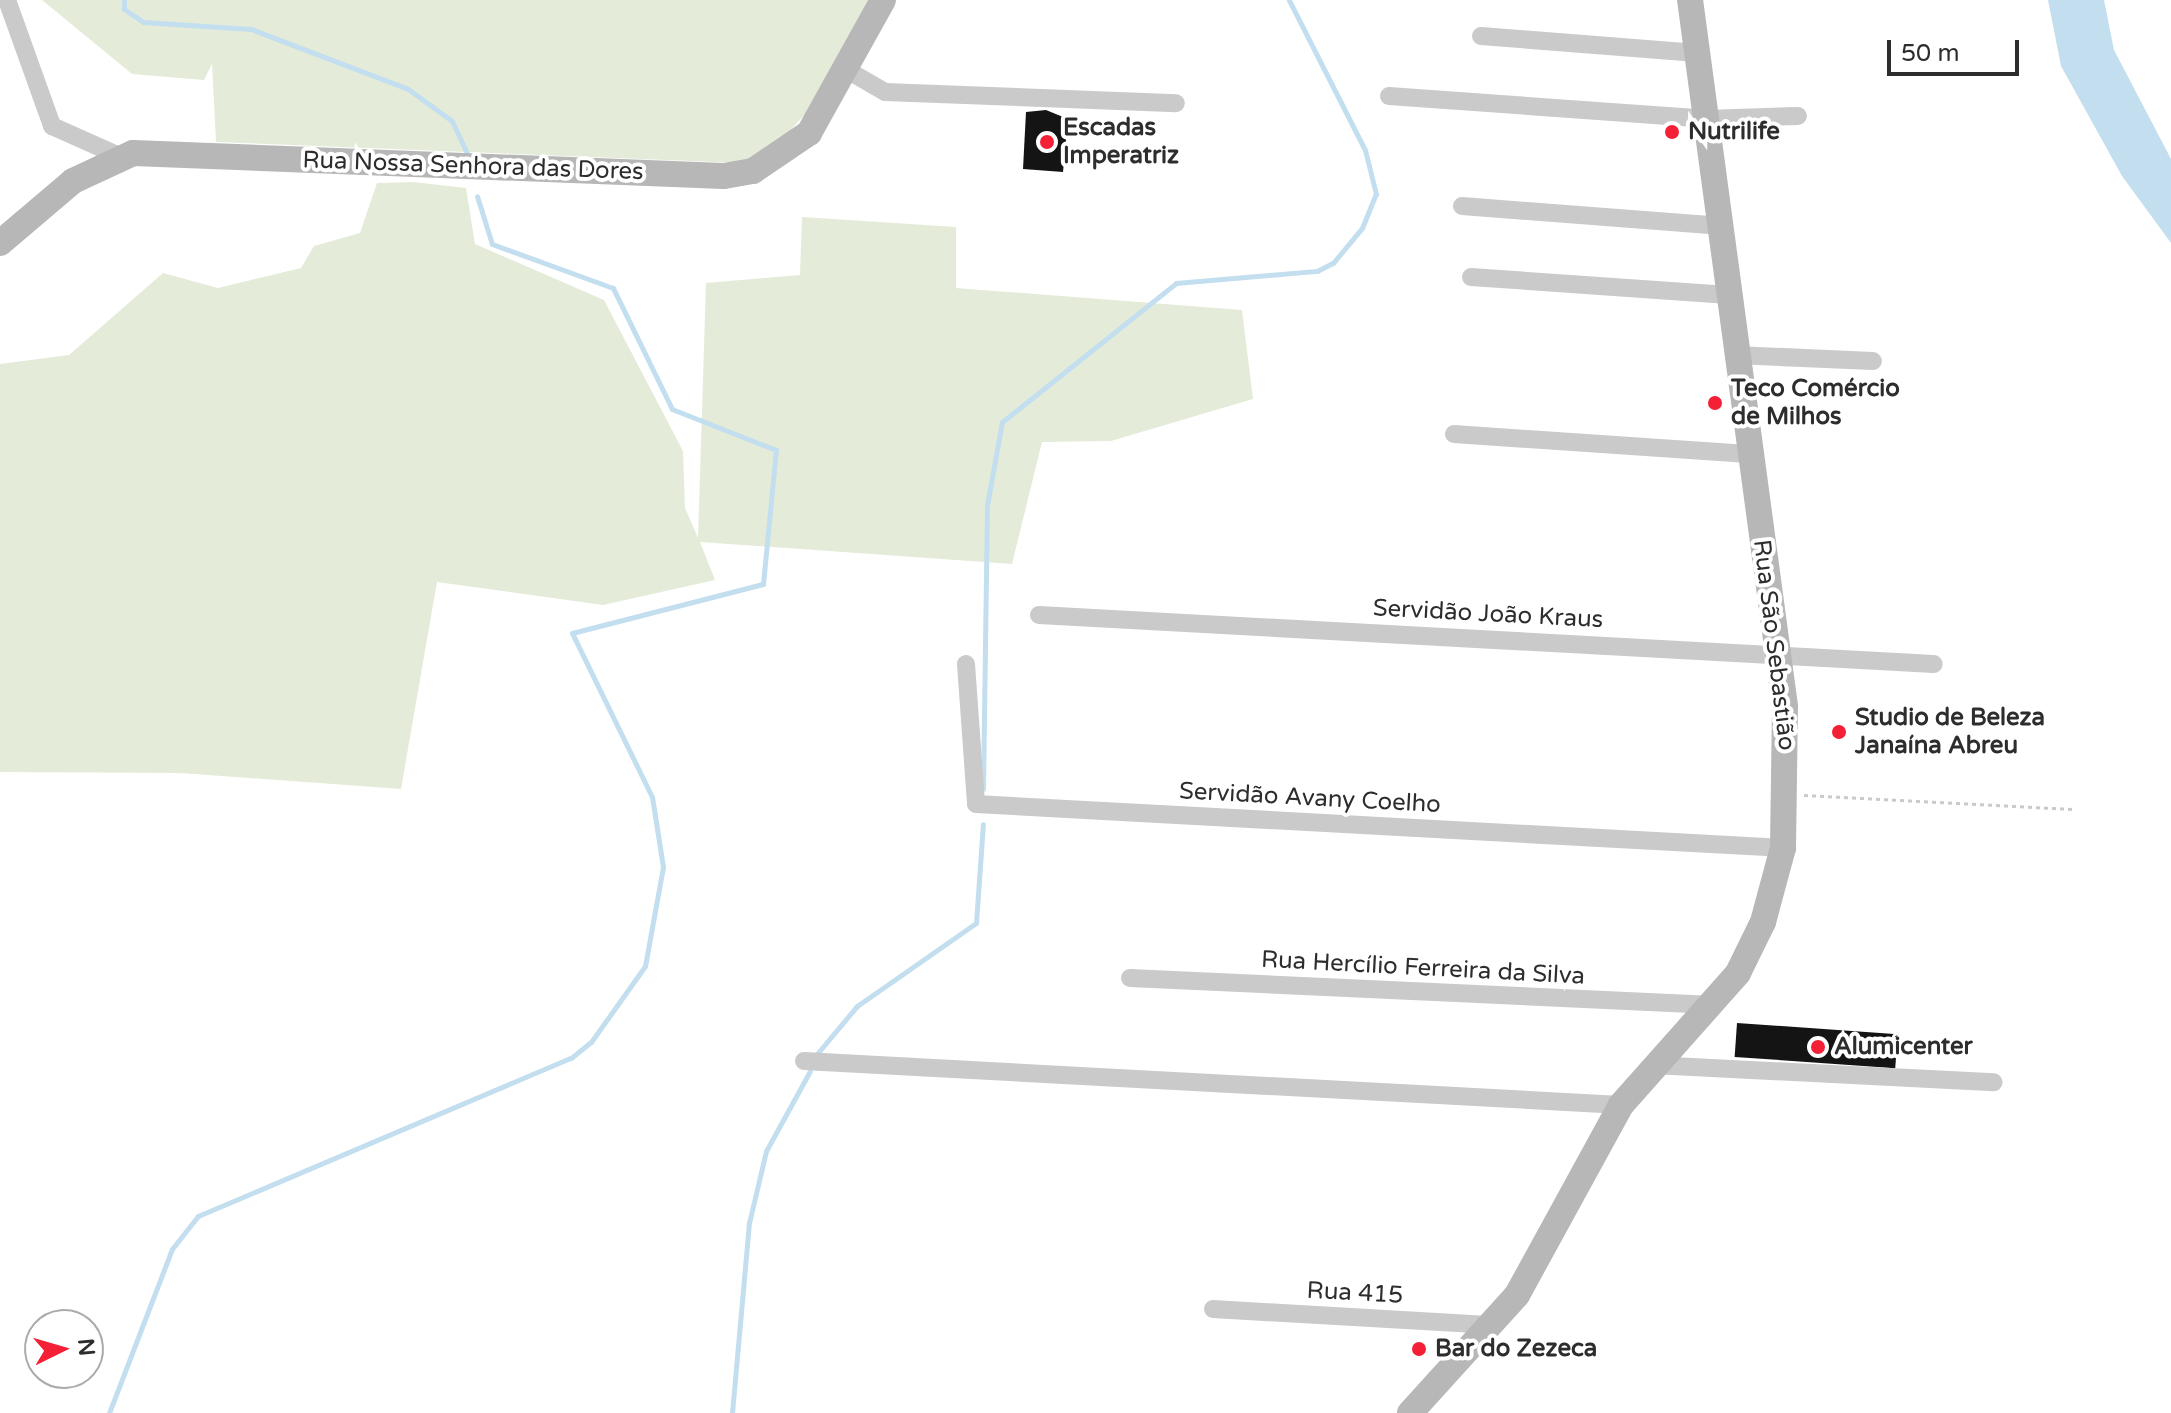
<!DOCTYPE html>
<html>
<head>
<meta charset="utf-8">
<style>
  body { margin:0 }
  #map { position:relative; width:2171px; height:1413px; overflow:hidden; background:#fff; font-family:"Varela Round",sans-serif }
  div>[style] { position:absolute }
  .green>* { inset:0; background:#e4ecd9 }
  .water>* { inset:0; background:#c3deee }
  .stream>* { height:5px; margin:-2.5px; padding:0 2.5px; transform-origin:2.5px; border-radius:2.5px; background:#c3deee }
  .building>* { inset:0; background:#141414; transform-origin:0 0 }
  .path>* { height:3px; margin-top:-1.5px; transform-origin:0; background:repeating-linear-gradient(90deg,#cacaca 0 4px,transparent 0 8px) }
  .street>* { height:18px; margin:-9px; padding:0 9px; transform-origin:9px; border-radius:9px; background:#cacaca }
  .secondary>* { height:26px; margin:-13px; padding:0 13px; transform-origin:13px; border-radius:13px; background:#b7b7b7 }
  .dots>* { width:22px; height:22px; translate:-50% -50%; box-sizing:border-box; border:4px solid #fff; border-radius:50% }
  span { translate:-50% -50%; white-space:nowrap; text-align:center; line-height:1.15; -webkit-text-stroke:8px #fff; paint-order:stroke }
  .poi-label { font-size:24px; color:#2d2d2d; font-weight:700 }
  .left { translate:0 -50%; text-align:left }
  .street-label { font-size:24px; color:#2d2d2d }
  .north { position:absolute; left:24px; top:1309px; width:80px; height:80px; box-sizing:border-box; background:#fff; border:2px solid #ababab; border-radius:50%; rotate:85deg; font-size:22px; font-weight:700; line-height:32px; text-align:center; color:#2d2d2d }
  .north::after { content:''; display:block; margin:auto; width:28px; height:36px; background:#f32036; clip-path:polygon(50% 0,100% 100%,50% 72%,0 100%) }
  .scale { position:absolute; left:1887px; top:40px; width:132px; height:36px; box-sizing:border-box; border:4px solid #2d2d2d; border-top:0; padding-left:10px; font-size:24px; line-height:28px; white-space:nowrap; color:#2d2d2d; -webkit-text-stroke:6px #fff; paint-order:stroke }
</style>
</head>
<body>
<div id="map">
  <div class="green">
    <i style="clip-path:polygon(42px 0,869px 0,808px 111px,778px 144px,741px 163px,216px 142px,212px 64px,204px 80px,132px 74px)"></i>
    <i style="clip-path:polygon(413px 182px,466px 188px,475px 244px,604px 300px,683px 451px,685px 508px,698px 538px,706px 283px,800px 275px,802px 217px,956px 227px,956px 288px,1242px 310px,1253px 399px,1111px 441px,1042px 442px,1012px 564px,700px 542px,715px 580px,603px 605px,437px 582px,401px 789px,180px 773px,0 772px,0 364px,69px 355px,163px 273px,218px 288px,301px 268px,314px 246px,360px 233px,377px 183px)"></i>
  </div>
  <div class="water">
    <i style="clip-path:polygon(2048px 0,2104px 0,2114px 50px,2171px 159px,2171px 243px,2122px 176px,2061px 66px)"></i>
  </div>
  <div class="stream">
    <i style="left:124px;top:0;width:9px;rotate:90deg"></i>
    <i style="left:124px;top:9px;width:23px;rotate:34deg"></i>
    <i style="left:143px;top:22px;width:108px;rotate:3.7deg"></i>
    <i style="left:251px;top:29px;width:168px;rotate:20.9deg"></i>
    <i style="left:408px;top:89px;width:54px;rotate:36deg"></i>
    <i style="left:452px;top:121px;width:38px;rotate:65deg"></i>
    <i style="left:983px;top:789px;width:284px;rotate:-89.2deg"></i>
    <i style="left:987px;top:505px;width:84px;rotate:-79.8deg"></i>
    <i style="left:1002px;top:422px;width:223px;rotate:-38.6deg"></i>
    <i style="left:1176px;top:283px;width:142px;rotate:-4.9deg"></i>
    <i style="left:1317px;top:271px;width:18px;rotate:-27deg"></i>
    <i style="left:1333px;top:263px;width:45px;rotate:-50.4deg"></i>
    <i style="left:1362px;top:228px;width:37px;rotate:-68deg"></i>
    <i style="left:1376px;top:194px;width:45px;rotate:-104deg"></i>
    <i style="left:1365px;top:150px;width:168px;rotate:-116.9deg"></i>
    <i style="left:816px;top:1055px;width:64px;rotate:-50.1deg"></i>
    <i style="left:857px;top:1006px;width:145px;rotate:-34.9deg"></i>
    <i style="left:976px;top:923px;width:99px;rotate:-86deg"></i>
    <i style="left:109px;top:1413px;width:176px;rotate:-69deg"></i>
    <i style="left:172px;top:1249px;width:42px;rotate:-51.8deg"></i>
    <i style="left:198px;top:1216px;width:405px;rotate:-23deg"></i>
    <i style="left:571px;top:1058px;width:26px;rotate:-39deg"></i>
    <i style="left:591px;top:1042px;width:93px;rotate:-54.6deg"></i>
    <i style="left:645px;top:966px;width:101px;rotate:-79.7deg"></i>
    <i style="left:663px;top:867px;width:71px;rotate:-98.9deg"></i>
    <i style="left:652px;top:797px;width:182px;rotate:-116deg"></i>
    <i style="left:572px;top:633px;width:197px;rotate:-14.4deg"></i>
    <i style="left:763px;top:584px;width:135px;rotate:-84.5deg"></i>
    <i style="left:776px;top:450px;width:112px;rotate:-158.5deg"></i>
    <i style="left:672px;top:409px;width:135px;rotate:-116deg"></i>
    <i style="left:613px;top:288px;width:129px;rotate:-160deg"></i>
    <i style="left:492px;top:244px;width:50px;rotate:-107.4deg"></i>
    <i style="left:732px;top:1413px;width:191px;rotate:-84.9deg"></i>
    <i style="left:749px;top:1223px;width:74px;rotate:-76.7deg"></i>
    <i style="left:766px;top:1151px;width:91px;rotate:-61.2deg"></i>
  </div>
  <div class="building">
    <i style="clip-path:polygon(1046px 110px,1068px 119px,1063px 172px,1023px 169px,1026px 112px)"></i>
    <i style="left:1737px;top:1023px;width:161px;height:34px;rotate:4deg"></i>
  </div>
  <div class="path">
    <i style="left:1804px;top:795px;width:269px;rotate:3deg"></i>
  </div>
  <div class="street">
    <i style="left:7px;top:0;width:134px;rotate:70.3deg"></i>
    <i style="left:52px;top:126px;width:73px;rotate:24.1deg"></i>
    <i style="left:1481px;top:36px;width:217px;rotate:4.5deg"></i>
    <i style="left:847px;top:70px;width:44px;rotate:30.1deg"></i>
    <i style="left:885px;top:92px;width:291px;rotate:2.2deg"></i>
    <i style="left:1389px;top:96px;width:318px;rotate:4.1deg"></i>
    <i style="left:1706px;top:119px;width:92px;rotate:-1.9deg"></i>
    <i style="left:1462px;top:206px;width:258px;rotate:4.4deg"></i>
    <i style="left:1471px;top:277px;width:258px;rotate:4deg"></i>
    <i style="left:1735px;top:355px;width:138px;rotate:2.5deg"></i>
    <i style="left:1454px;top:434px;width:295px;rotate:3.9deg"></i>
    <i style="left:1039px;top:615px;width:896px;rotate:3.13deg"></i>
    <i style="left:966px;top:664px;width:140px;rotate:85.9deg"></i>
    <i style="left:976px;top:804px;width:808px;rotate:3.12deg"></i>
    <i style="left:1130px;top:978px;width:584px;rotate:2.65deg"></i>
    <i style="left:804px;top:1061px;width:818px;rotate:3.08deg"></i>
    <i style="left:1653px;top:1065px;width:341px;rotate:2.9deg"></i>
    <i style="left:1213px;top:1309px;width:280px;rotate:3.3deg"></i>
  </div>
  <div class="secondary">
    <i style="left:0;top:243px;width:96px;rotate:-40.3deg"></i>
    <i style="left:73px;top:181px;width:66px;rotate:-25deg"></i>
    <i style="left:133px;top:153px;width:591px;rotate:2.23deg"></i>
    <i style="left:724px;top:176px;width:29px;rotate:-10deg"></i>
    <i style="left:753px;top:171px;width:68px;rotate:-34.2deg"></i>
    <i style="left:809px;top:133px;width:152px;rotate:-60.9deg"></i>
    <i style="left:1410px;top:1413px;width:159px;rotate:-47.8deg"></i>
    <i style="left:1517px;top:1295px;width:217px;rotate:-61.3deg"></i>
    <i style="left:1621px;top:1105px;width:176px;rotate:-48.4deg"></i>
    <i style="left:1738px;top:973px;width:57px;rotate:-63.9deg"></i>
    <i style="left:1763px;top:922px;width:77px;rotate:-74.9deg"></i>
    <i style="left:1783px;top:848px;width:142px;rotate:-89.2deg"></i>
    <i style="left:1785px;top:706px;width:712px;rotate:-97.66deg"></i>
  </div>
  <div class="dots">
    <i style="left:1672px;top:132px;background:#f32036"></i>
    <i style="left:1047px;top:142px;background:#f32036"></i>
    <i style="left:1715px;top:403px;background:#f32036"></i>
    <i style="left:1839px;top:732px;background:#f32036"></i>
    <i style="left:1818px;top:1047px;background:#f32036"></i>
    <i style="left:1419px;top:1349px;background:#f32036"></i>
  </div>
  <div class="poi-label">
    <span class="left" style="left:1063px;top:142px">Escadas<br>Imperatriz</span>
    <span class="left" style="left:1688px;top:132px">Nutrilife</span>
    <span class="left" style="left:1731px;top:403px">Teco Comércio<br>de Milhos</span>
    <span class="left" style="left:1855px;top:732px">Studio de Beleza<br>Janaína Abreu</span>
    <span class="left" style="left:1834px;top:1047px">Alumicenter</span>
    <span class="left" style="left:1435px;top:1349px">Bar do Zezeca</span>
  </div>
  <div class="street-label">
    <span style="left:473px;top:166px;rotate:2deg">Rua Nossa Senhora das Dores</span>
    <span style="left:1488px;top:614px;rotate:3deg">Servidão João Kraus</span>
    <span style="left:1774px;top:645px;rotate:83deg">Rua São Sebastião</span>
    <span style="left:1310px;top:798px;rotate:3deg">Servidão Avany Coelho</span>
    <span style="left:1423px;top:968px;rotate:3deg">Rua Hercílio Ferreira da Silva</span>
    <span style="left:1355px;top:1293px;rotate:3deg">Rua 415</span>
  </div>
  <div class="north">N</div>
  <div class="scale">50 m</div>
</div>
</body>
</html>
